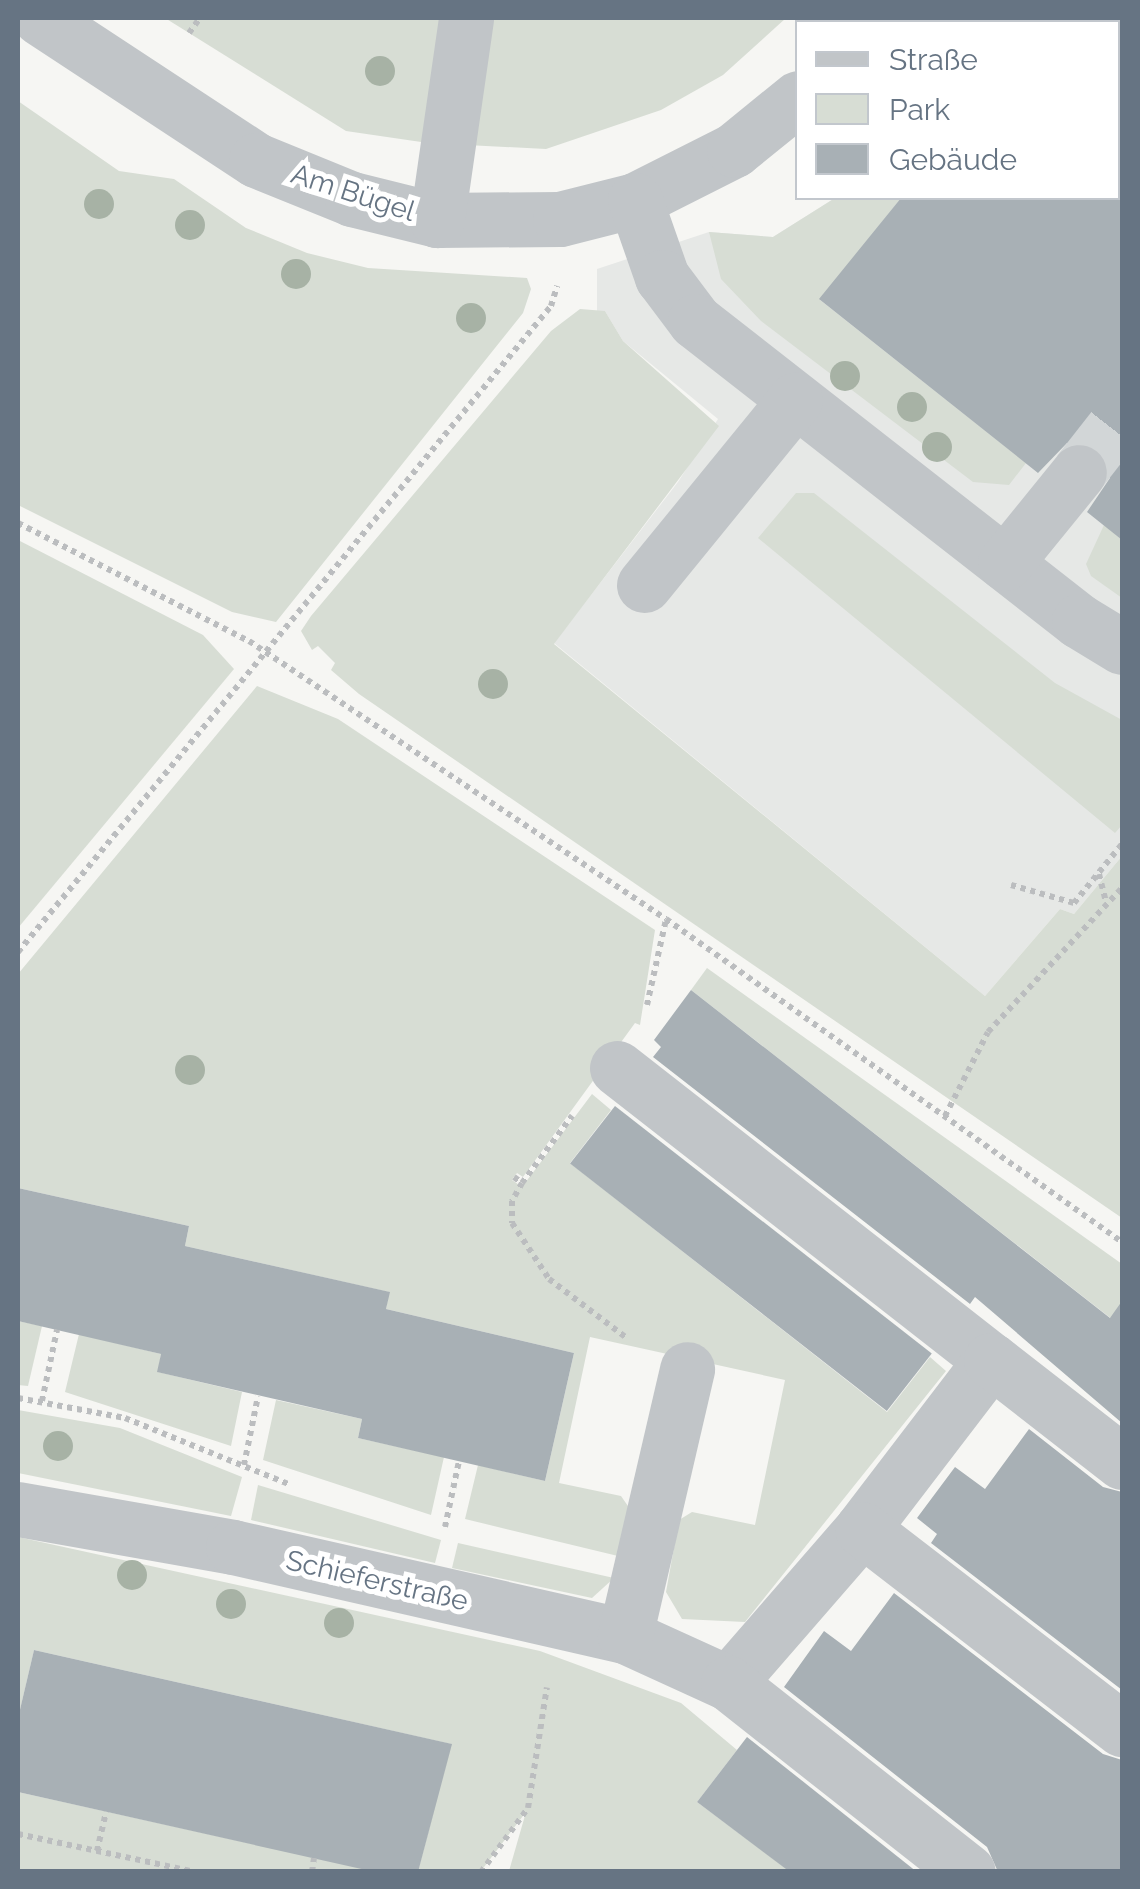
<!DOCTYPE html>
<html>
<head>
<meta charset="utf-8">
<style>
  body { margin:0 }
  #map { position:relative; width:1140px; height:1889px; overflow:hidden; background:#f6f6f3; font-family:Raleway,sans-serif }
  div>[style] { position:absolute }
  .built>* { inset:0; background:#e6e8e6 }
  .green>* { inset:0; background:#d7ddd4 }
  .building>* { inset:0; background:#a8b0b5; transform-origin:0 0 }
  .minor-tunnel>* { height:55px; margin-top:-27.5px; transform-origin:0; background:repeating-linear-gradient(90deg,#d2d6d7 0 55px,transparent 0 83px) }
  .path>* { height:6px; margin-top:-3px; transform-origin:0; background:repeating-linear-gradient(90deg,#bbbdbf 0 5px,transparent 0 10px) }
  .minor>* { height:55px; margin:-27.5px; padding:0 27.5px; transform-origin:27.5px; border-radius:27.5px; background:#c1c5c8 }
  .trees>* { width:30px; height:30px; margin:-15px; border-radius:50%; background:#a7b2a5 }
  span { translate:-50% -50%; white-space:nowrap; text-align:center; line-height:1.15; -webkit-text-stroke:10px #fff; paint-order:stroke }
  .street-label { font-size:28px; color:#667483 }
  .frame { position:absolute; inset:0; border:20px solid #667483; pointer-events:none }
  .legend { position:absolute; left:795px; top:20px; width:325px; height:180px; box-sizing:border-box; background:#fff; border:2px solid #c2c7cd; margin:0; padding:12px 18px; list-style:none; font-size:30px; color:#667483 }
  .legend li { display:flex; align-items:center; gap:20px; height:50px }
  .legend b { width:50px; border:2px solid #c2c7cd }
</style>
</head>
<body>
<div id="map">
  <div class="built">
    <i style="clip-path:polygon(989px 18px,1122px 18px,1122px 856px,1074px 914px,1060px 909px,985px 996px,554px 643px,678px 482px,718px 419px,623px 341px,605px 311px,597px 311px,597px 269px,709px 232px,773px 237px,835px 198px,1118px 198px,1118px 22px,985px 22px)"></i>
  </div>
  <div class="green">
    <i style="clip-path:polygon(165px 18px,786px 18px,723px 75px,661px 110px,546px 149px,428px 143px,346px 131px)"></i>
    <i style="clip-path:polygon(18px 101px,119px 171px,174px 179px,246px 228px,307px 253px,368px 268px,527px 278px,531px 289px,523px 313px,276px 622px,232px 612px,18px 505px)"></i>
    <i style="clip-path:polygon(835px 198px,901px 198px,820px 300px,1026px 463px,1009px 485px,973px 482px,761px 321px,721px 279px,709px 232px,773px 237px)"></i>
    <i style="clip-path:polygon(580px 309px,605px 311px,623px 341px,719px 426px,554px 644px,985px 996px,1060px 909px,1074px 914px,1122px 856px,1122px 1218px,359px 694px,331px 670px,335px 663px,318px 646px,312px 650px,301px 631px,311px 616px,551px 331px)"></i>
    <i style="clip-path:polygon(796px 493px,814px 493px,1055px 683px,1122px 720px,1122px 825px,1115px 833px,758px 538px)"></i>
    <i style="clip-path:polygon(1104px 525px,1122px 540px,1122px 598px,1091px 576px,1086px 564px)"></i>
    <i style="clip-path:polygon(18px 540px,203px 635px,234px 669px,18px 928px)"></i>
    <i style="clip-path:polygon(257px 686px,338px 719px,655px 930px,640px 1025px,635px 1023px,523px 1177px,517px 1173px,512px 1180px,522px 1187px,592px 1094px,611px 1110px,570px 1163px,887px 1412px,930px 1357px,946px 1371px,745px 1622px,682px 1619px,666px 1592px,679px 1520px,692px 1512px,755px 1525px,785px 1380px,590px 1337px,559px 1483px,621px 1496px,630px 1509px,618px 1556px,465px 1519px,478px 1465px,545px 1481px,574px 1353px,386px 1309px,389px 1292px,185px 1246px,189px 1226px,18px 1188px,18px 974px)"></i>
    <i style="clip-path:polygon(707px 968px,1122px 1264px,1122px 1327px,691px 990px)"></i>
    <i style="clip-path:polygon(18px 1321px,42px 1326px,28px 1386px,18px 1385px)"></i>
    <i style="clip-path:polygon(79px 1334px,161px 1354px,158px 1372px,242px 1392px,231px 1446px,65px 1392px)"></i>
    <i style="clip-path:polygon(276px 1400px,362px 1419px,358px 1438px,444px 1457px,431px 1515px,263px 1460px)"></i>
    <i style="clip-path:polygon(18px 1410px,120px 1428px,242px 1477px,231px 1516px,18px 1473px)"></i>
    <i style="clip-path:polygon(258px 1485px,441px 1540px,435px 1563px,251px 1520px)"></i>
    <i style="clip-path:polygon(18px 1537px,540px 1651px,681px 1703px,737px 1750px,697px 1802px,790px 1871px,509px 1871px,526px 1812px,481px 1871px,418px 1871px,451px 1744px,34px 1650px,18px 1718px)"></i>
    <i style="clip-path:polygon(458px 1543px,614px 1578px,592px 1598px,452px 1568px)"></i>
    <i style="clip-path:polygon(18px 1792px,375px 1871px,18px 1872px)"></i>
  </div>
  <div class="building">
    <i style="clip-path:polygon(901px 198px,1122px 198px,1122px 540px,1087px 512px,1110px 478px,1098px 447px,1067px 443px,1038px 473px,819px 299px)"></i>
    <i style="clip-path:polygon(691px 990px,1110px 1318px,1122px 1301px,1122px 1423px,975px 1297px,970px 1304px,653px 1057px,661px 1047px,654px 1040px)"></i>
    <i style="left:615px;top:1106px;width:402px;height:73px;rotate:38deg"></i>
    <i style="clip-path:polygon(18px 1188px,189px 1226px,185px 1246px,390px 1292px,386px 1309px,574px 1353px,545px 1481px,358px 1438px,362px 1419px,157px 1372px,161px 1354px,18px 1321px)"></i>
    <i style="clip-path:polygon(1029px 1429px,1103px 1487px,1122px 1492px,1122px 1690px,931px 1543px,937px 1534px,917px 1518px,955px 1467px,985px 1489px)"></i>
    <i style="clip-path:polygon(894px 1593px,1103px 1754px,1122px 1760px,1122px 1872px,998px 1872px,987px 1847px,784px 1687px,824px 1631px,851px 1651px)"></i>
    <i style="clip-path:polygon(34px 1650px,452px 1744px,418px 1872px,375px 1872px,18px 1792px,18px 1718px)"></i>
    <i style="clip-path:polygon(747px 1737px,917px 1872px,790px 1872px,697px 1802px)"></i>
  </div>
  <div class="minor-tunnel">
    <i style="left:1079px;top:472px;width:70px;rotate:-52deg"></i>
  </div>
  <div class="path">
    <i style="left:189px;top:33px;width:19px;rotate:-54deg"></i>
    <i style="left:18px;top:523px;width:259px;rotate:27.1deg"></i>
    <i style="left:249px;top:641px;width:501px;rotate:33.69deg"></i>
    <i style="left:666px;top:919px;width:559px;rotate:35.31deg"></i>
    <i style="left:1099px;top:874px;width:30px;rotate:76deg"></i>
    <i style="left:1011px;top:885px;width:66px;rotate:15.9deg"></i>
    <i style="left:1074px;top:903px;width:76px;rotate:-50.9deg"></i>
    <i style="left:18px;top:952px;width:837px;rotate:-50.47deg"></i>
    <i style="left:551px;top:306px;width:21px;rotate:-73deg"></i>
    <i style="left:647px;top:1005px;width:88px;rotate:-77.5deg"></i>
    <i style="left:945px;top:1116px;width:94px;rotate:-62.9deg"></i>
    <i style="left:988px;top:1032px;width:197px;rotate:-47.1deg"></i>
    <i style="left:514px;top:1177px;width:10px;rotate:37deg"></i>
    <i style="left:522px;top:1183px;width:84px;rotate:-53.3deg"></i>
    <i style="left:522px;top:1183px;width:21px;rotate:119deg"></i>
    <i style="left:512px;top:1201px;width:22px;rotate:90deg"></i>
    <i style="left:512px;top:1223px;width:67px;rotate:56.5deg"></i>
    <i style="left:549px;top:1279px;width:99px;rotate:37.2deg"></i>
    <i style="left:18px;top:1398px;width:109px;rotate:10.6deg"></i>
    <i style="left:125px;top:1418px;width:179px;rotate:22deg"></i>
    <i style="left:42px;top:1401px;width:73px;rotate:-78.1deg"></i>
    <i style="left:244px;top:1465px;width:70px;rotate:-78.5deg"></i>
    <i style="left:445px;top:1527px;width:67px;rotate:-78deg"></i>
    <i style="left:18px;top:1834px;width:182px;rotate:12.1deg"></i>
    <i style="left:97px;top:1851px;width:40px;rotate:-77deg"></i>
    <i style="left:312px;top:1872px;width:14px;rotate:-82deg"></i>
    <i style="left:481px;top:1872px;width:79px;rotate:-53.7deg"></i>
    <i style="left:528px;top:1808px;width:122px;rotate:-81.1deg"></i>
  </div>
  <div class="minor">
    <i style="left:40px;top:18px;width:258px;rotate:33.3deg"></i>
    <i style="left:256px;top:160px;width:104px;rotate:22.1deg"></i>
    <i style="left:352px;top:199px;width:88px;rotate:13.9deg"></i>
    <i style="left:437px;top:220px;width:123px;rotate:-0.5deg"></i>
    <i style="left:560px;top:219px;width:77px;rotate:-14.2deg"></i>
    <i style="left:635px;top:200px;width:111px;rotate:-26.8deg"></i>
    <i style="left:734px;top:150px;width:82px;rotate:-39.1deg"></i>
    <i style="left:860px;top:22px;width:5px;rotate:-53deg"></i>
    <i style="left:635px;top:200px;width:82px;rotate:70.7deg"></i>
    <i style="left:662px;top:277px;width:55px;rotate:53.1deg"></i>
    <i style="left:695px;top:321px;width:487px;rotate:38deg"></i>
    <i style="left:1079px;top:621px;width:50px;rotate:31.2deg"></i>
    <i style="left:437px;top:220px;width:204px;rotate:-81.8deg"></i>
    <i style="left:1005px;top:563px;width:117px;rotate:-50.9deg"></i>
    <i style="left:644px;top:585px;width:239px;rotate:-50.8deg"></i>
    <i style="left:617px;top:1068px;width:474px;rotate:38deg"></i>
    <i style="left:991px;top:1360px;width:213px;rotate:127.4deg"></i>
    <i style="left:862px;top:1529px;width:204px;rotate:131deg"></i>
    <i style="left:991px;top:1360px;width:166px;rotate:37.9deg"></i>
    <i style="left:18px;top:1509px;width:218px;rotate:10deg"></i>
    <i style="left:233px;top:1547px;width:402px;rotate:12.8deg"></i>
    <i style="left:625px;top:1636px;width:113px;rotate:24.5deg"></i>
    <i style="left:728px;top:1683px;width:305px;rotate:38.2deg"></i>
    <i style="left:862px;top:1529px;width:328px;rotate:37.6deg"></i>
    <i style="left:625px;top:1636px;width:274px;rotate:-76.9deg"></i>
  </div>
  <div class="trees">
    <i style="left:380px;top:71px"></i>
    <i style="left:99px;top:204px"></i>
    <i style="left:190px;top:225px"></i>
    <i style="left:296px;top:274px"></i>
    <i style="left:471px;top:318px"></i>
    <i style="left:845px;top:376px"></i>
    <i style="left:912px;top:407px"></i>
    <i style="left:937px;top:447px"></i>
    <i style="left:493px;top:684px"></i>
    <i style="left:190px;top:1070px"></i>
    <i style="left:58px;top:1446px"></i>
    <i style="left:132px;top:1575px"></i>
    <i style="left:231px;top:1604px"></i>
    <i style="left:339px;top:1623px"></i>
  </div>
  <div class="street-label">
    <span style="left:353px;top:193px;rotate:18deg">Am Bügel</span>
    <span style="left:377px;top:1581px;rotate:13deg">Schieferstraße</span>
  </div>
  <div class="frame"></div>
  <ul class="legend">
  <li><b style="height:12px;background:#c1c5c8"></b>Straße</li>
  <li><b style="height:28px;background:#d7ddd4"></b>Park</li>
  <li><b style="height:28px;background:#a8b0b5"></b>Gebäude</li>
  </ul>
</div>
</body>
</html>
